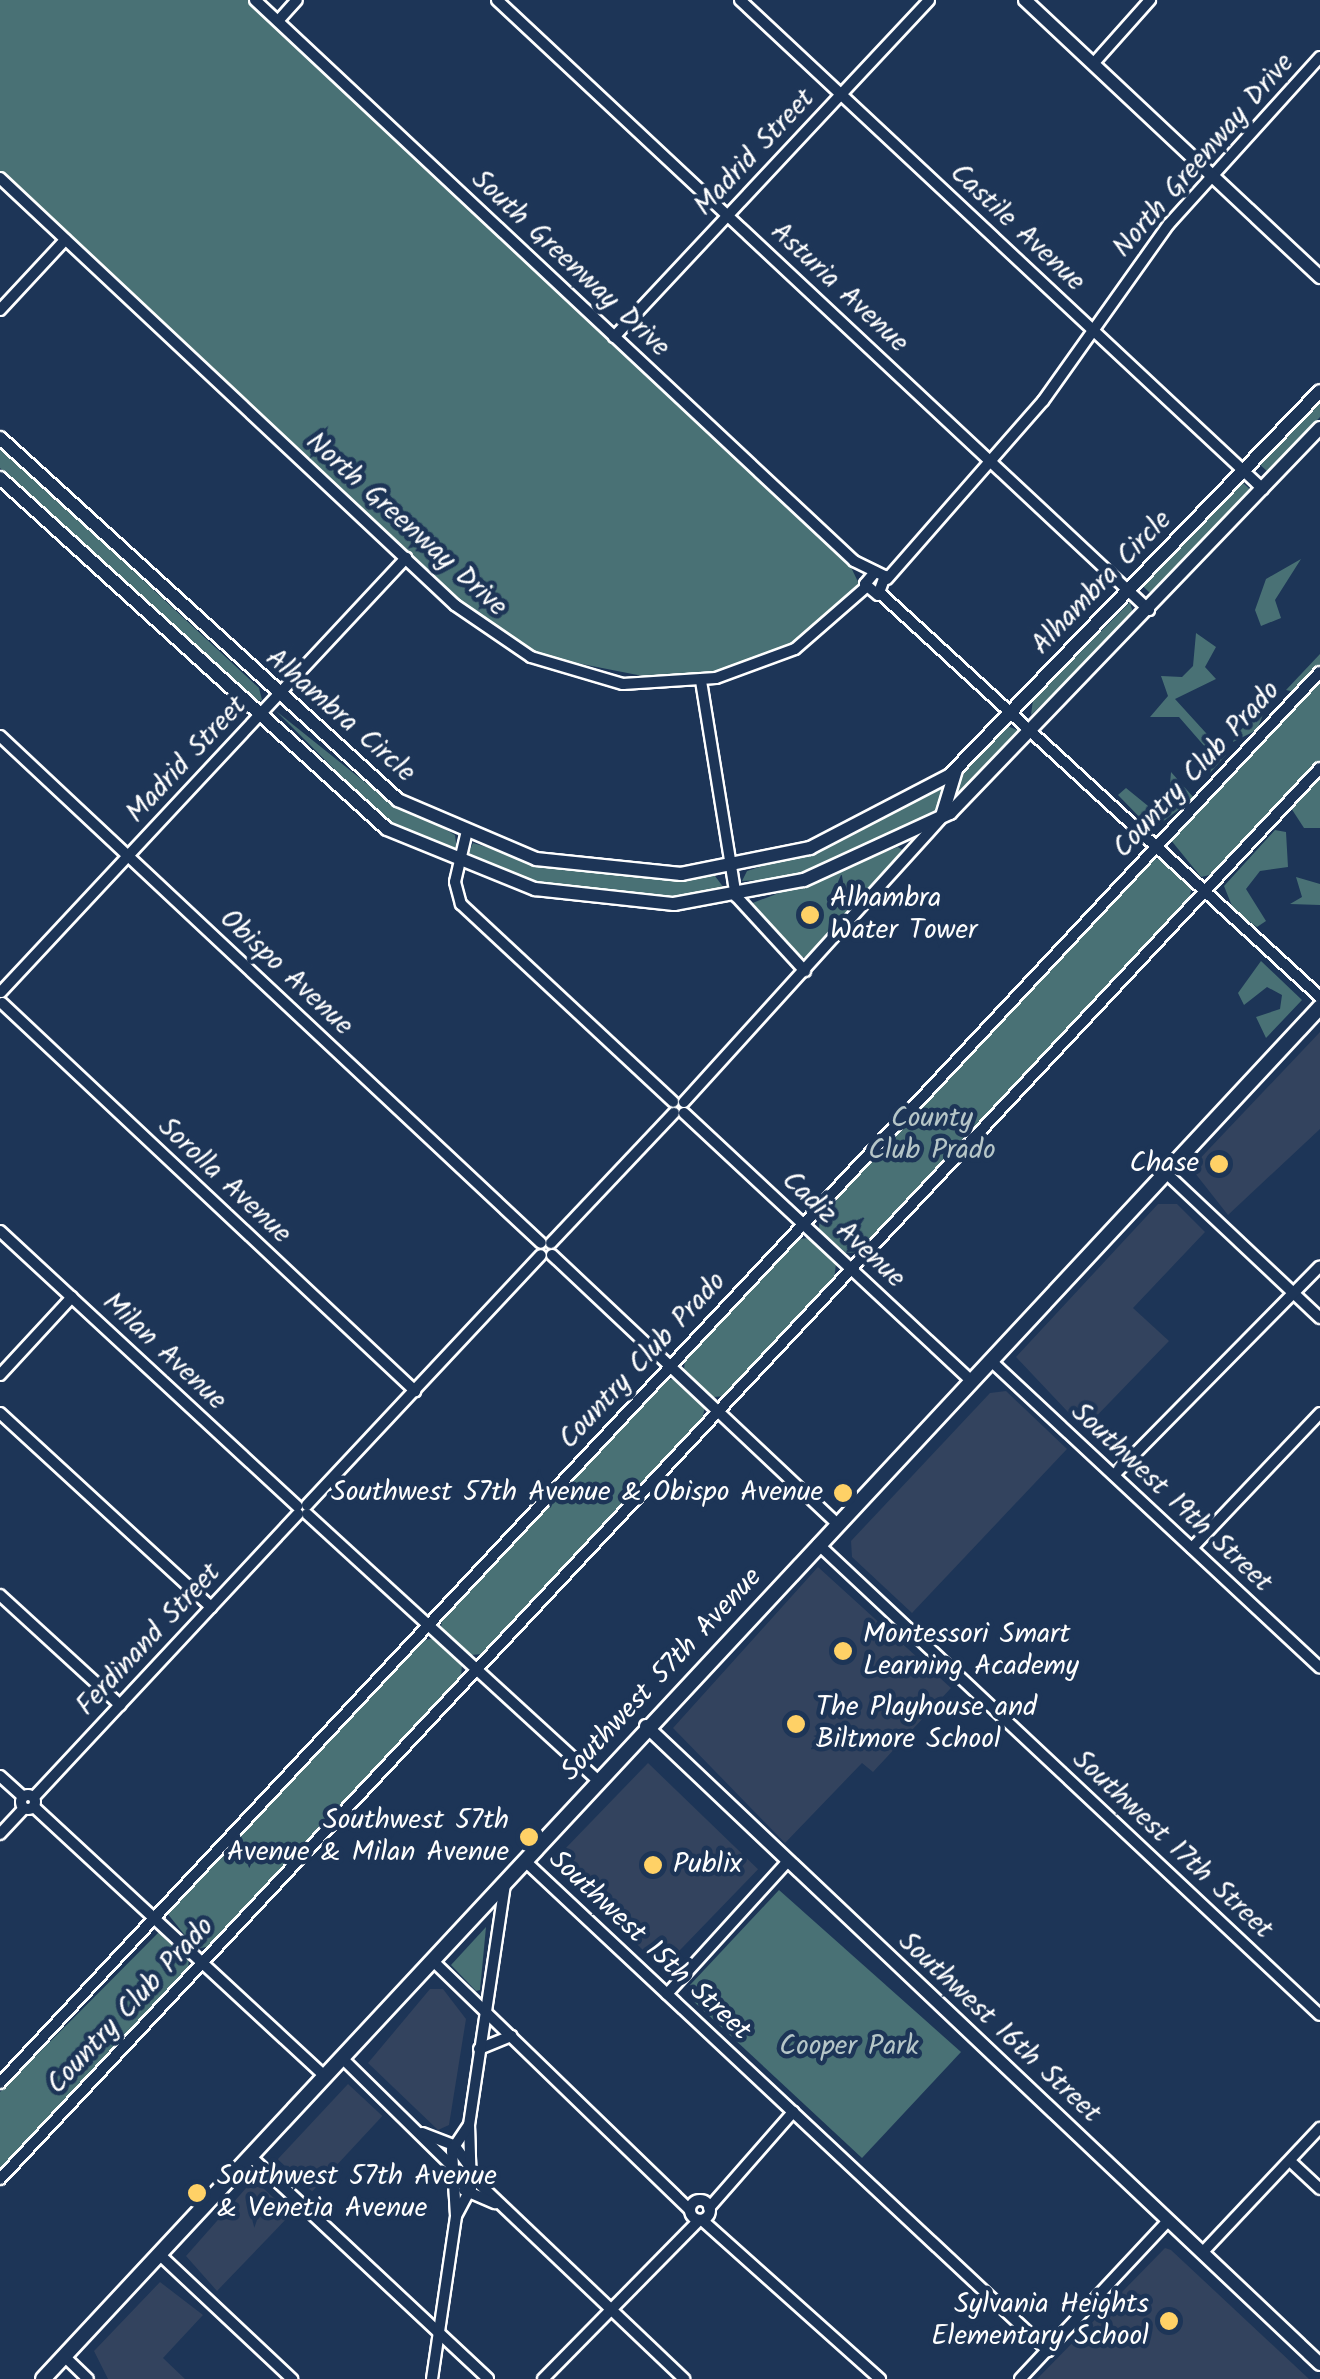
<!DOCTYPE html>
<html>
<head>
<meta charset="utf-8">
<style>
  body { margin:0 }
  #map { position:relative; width:1320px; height:2379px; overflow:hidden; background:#1d3557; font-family:Kalam,sans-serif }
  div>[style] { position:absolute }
  .built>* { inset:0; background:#33435e; transform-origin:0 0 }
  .green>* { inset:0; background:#497175; transform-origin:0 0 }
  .roads { filter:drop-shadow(2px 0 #fff) drop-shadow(-2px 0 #fff) drop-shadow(0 2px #fff) drop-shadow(0 -2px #fff) }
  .minor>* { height:10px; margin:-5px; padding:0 5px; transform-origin:5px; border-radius:5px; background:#1d3557 }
  .minor>.ring { margin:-5px; padding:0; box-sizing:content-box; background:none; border:10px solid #1d3557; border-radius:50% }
  .tertiary>* { height:12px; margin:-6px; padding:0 6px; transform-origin:6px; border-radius:6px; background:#1d3557 }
  .secondary>* { height:14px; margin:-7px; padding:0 7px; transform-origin:7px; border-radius:7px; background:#1d3557 }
  .dots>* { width:28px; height:28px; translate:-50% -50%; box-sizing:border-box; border:5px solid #1d3557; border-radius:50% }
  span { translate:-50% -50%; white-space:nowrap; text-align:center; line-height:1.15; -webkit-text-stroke:9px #1d3557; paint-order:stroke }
  .street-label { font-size:28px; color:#fff }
  .poi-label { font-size:28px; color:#fff }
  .left { translate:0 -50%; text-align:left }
  .right { translate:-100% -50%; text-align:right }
  .park-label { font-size:28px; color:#b6c6c8 }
</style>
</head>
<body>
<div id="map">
  <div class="built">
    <i style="clip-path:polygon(1320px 1032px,1320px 1129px,1228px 1215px,1191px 1168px)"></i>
    <i style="clip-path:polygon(1158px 1204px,1177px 1204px,1205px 1232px,1133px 1308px,1169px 1341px,1084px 1429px,1016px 1357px)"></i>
    <i style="clip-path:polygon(1006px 1391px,1067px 1449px,912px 1613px,852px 1557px,851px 1541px,990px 1393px)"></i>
    <i style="clip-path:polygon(818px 1567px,951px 1688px,873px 1772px,862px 1763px,785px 1843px,673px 1728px)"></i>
    <i style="left:648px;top:1763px;width:153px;height:138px;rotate:44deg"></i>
    <i style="clip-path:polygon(430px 1989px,443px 1989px,466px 2019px,449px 2125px,438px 2130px,368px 2063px)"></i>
    <i style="left:348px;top:2084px;width:47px;height:103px;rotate:43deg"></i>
    <i style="clip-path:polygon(247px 2187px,262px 2187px,291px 2214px,217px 2291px,186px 2256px)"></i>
    <i style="clip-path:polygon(1165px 2248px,1171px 2250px,1309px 2379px,1037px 2379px)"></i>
    <i style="clip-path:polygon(160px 2282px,203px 2315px,163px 2358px,185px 2379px,108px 2379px,94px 2351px)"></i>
  </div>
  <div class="green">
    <i style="clip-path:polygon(0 0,248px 0,848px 561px,860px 586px,791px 646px,724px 672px,663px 680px,536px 655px,474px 615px,0 173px)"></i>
    <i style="clip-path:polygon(1320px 397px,1320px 417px,1268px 472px,1257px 462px)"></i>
    <i style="clip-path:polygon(0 447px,259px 688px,262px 700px,247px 703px,0 468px)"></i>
    <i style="left:1240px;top:480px;width:19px;height:144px;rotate:43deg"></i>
    <i style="clip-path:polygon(1301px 559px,1275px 600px,1281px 618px,1261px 626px,1255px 610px,1266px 579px)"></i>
    <i style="clip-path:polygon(1130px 602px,1134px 617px,1031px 715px,1033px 700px)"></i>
    <i style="clip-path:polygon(1196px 633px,1216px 647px,1205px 667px,1216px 679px,1175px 699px,1226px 755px,1210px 773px,1206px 748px,1179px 717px,1150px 717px,1168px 696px,1161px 676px,1182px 677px,1193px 666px)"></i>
    <i style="clip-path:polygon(1320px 654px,1320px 668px,1295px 692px,1286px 690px)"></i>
    <i style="clip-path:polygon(1320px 679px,1320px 761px,1214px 874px,1201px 877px,1170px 839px)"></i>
    <i style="clip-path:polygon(1268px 702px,1257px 730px,1233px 742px,1235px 736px)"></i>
    <i style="clip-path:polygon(276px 711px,366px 783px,455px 835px,457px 850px,392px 827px)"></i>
    <i style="clip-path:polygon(1007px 726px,1023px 732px,950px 808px,965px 769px)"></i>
    <i style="clip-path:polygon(1171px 772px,1194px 798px,1152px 830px,1118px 795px,1126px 788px,1153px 810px,1169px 796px)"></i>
    <i style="clip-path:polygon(1320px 774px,1320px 828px,1304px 828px,1291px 808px)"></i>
    <i style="clip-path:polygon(945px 786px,937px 814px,799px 878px,742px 881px,747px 871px,841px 841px)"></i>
    <i style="clip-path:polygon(1275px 830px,1286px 832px,1288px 867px,1260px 871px,1246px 889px,1266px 921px,1257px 927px,1234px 911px,1224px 886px)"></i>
    <i style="clip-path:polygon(473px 843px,561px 870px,715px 876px,724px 888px,666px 899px,546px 887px,466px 859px)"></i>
    <i style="clip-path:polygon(898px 847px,907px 853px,809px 958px,796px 956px,750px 904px)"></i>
    <i style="clip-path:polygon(1162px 858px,1192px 885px,1189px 901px,861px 1252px,846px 1253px,819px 1229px,820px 1213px,1151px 860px)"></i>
    <i style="clip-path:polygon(1296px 877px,1320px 884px,1320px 905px,1290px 904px,1302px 897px)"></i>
    <i style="clip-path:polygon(1261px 961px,1302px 1000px,1266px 1038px,1256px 1017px,1280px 1009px,1282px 995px,1267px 987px,1244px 1005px,1238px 993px)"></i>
    <i style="clip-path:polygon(810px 1238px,836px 1263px,834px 1281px,726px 1396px,713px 1397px,684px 1370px,685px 1357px,796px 1239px)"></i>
    <i style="clip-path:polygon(676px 1379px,705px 1406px,702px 1421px,484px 1654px,470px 1655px,441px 1629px,442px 1618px,664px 1380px)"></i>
    <i style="clip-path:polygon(435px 1638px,462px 1663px,461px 1679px,211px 1946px,196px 1949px,167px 1913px,420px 1641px)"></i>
    <i style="clip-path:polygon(779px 1890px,961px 2052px,862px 2158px,690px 1998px,690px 1985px)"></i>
    <i style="clip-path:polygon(486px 1927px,480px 1990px,476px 1991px,451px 1965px)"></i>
    <i style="clip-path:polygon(160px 1931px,189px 1957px,188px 1971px,0 2172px,0 2092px)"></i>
  </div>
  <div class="roads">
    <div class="minor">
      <i style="left:255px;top:0;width:821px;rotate:43.12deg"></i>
      <i style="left:854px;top:561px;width:34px;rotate:26deg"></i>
      <i style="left:885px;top:576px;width:20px;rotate:110deg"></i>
      <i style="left:878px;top:595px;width:17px;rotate:-140deg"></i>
      <i style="left:865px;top:584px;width:16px;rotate:-50deg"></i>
      <i style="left:497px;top:0;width:893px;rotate:43.09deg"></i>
      <i style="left:740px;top:0;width:716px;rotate:43.08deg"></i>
      <i style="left:278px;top:21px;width:28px;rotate:-48deg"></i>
      <i style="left:1093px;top:64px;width:86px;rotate:-48.3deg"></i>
      <i style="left:0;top:178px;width:624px;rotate:43.18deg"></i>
      <i style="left:455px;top:605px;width:92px;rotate:34.4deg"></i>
      <i style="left:531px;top:657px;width:96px;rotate:16.4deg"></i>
      <i style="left:623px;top:684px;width:93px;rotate:-3.7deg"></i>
      <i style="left:716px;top:678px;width:84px;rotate:-20.2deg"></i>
      <i style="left:795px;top:649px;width:94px;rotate:-41.1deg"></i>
      <i style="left:0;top:310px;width:96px;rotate:-47.1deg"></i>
      <i style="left:614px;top:337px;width:461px;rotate:-46.9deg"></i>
      <i style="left:887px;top:579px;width:237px;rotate:-48.8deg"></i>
      <i style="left:1043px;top:401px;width:217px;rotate:-54.6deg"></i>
      <i style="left:1169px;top:224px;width:225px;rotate:-47.9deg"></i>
      <i style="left:881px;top:594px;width:596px;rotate:42.55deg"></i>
      <i style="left:701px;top:681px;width:218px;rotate:80.8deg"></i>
      <i style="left:736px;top:896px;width:102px;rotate:47.4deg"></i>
      <i style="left:0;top:736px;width:741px;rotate:43.14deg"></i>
      <i style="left:466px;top:835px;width:48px;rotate:103.2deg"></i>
      <i style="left:455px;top:882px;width:23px;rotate:75deg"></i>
      <i style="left:461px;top:904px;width:290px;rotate:43deg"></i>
      <i style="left:1px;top:992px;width:594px;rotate:-46.98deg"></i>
      <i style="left:2px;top:1003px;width:567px;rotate:43.21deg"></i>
      <i style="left:684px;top:1102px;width:382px;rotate:-47.8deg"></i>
      <i style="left:684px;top:1113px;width:393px;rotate:43deg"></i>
      <i style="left:1165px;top:1172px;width:213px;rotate:43.3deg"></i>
      <i style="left:0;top:1231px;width:405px;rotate:42.8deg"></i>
      <i style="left:551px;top:1243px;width:179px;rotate:-46.6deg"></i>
      <i style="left:552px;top:1255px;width:392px;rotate:43.3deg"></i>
      <i style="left:990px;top:1360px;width:451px;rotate:43deg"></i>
      <i style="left:0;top:1375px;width:106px;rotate:-47.3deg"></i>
      <i style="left:0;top:1413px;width:287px;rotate:42.6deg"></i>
      <i style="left:1114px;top:1475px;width:293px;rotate:-45.4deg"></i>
      <i style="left:307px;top:1505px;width:342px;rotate:-46.9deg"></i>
      <i style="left:307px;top:1514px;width:394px;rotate:42.5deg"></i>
      <i style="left:818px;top:1544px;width:688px;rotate:43.18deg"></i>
      <i style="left:1192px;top:1548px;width:186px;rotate:-46.5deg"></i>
      <i style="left:0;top:1595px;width:163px;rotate:42.5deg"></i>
      <i style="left:0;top:1776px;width:31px;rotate:42deg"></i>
      <i class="ring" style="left:21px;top:1795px;width:4px;height:4px"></i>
      <i style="left:34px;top:1797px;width:387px;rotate:-47deg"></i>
      <i style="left:34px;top:1807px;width:398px;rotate:42.8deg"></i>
      <i style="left:0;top:1834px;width:35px;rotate:-47deg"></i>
      <i style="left:525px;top:1861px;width:717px;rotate:43.13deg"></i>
      <i style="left:433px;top:1961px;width:358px;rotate:44.1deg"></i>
      <i style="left:667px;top:1994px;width:178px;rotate:-47.7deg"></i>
      <i style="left:479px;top:2049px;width:35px;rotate:-22deg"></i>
      <i style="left:343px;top:2059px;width:153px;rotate:44.5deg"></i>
      <i style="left:0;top:2083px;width:1932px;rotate:-46.91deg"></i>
      <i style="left:422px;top:2133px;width:34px;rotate:21deg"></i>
      <i style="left:454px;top:2145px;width:22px;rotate:54deg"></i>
      <i style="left:250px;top:2156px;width:326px;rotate:43.1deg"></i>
      <i style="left:1290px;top:2161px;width:41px;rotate:43deg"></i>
      <i style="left:470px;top:2175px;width:296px;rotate:43.6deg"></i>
      <i style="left:0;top:2179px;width:1932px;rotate:-46.91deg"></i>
      <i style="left:464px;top:2190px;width:34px;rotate:23deg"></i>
      <i class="ring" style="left:690px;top:2200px;width:10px;height:10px"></i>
      <i style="left:709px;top:2208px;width:128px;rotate:-48.8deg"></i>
      <i style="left:456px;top:2216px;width:32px;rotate:-62deg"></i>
      <i style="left:471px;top:2188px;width:63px;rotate:-91.8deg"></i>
      <i style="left:469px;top:2125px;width:243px;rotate:-81.5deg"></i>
      <i style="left:702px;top:2220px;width:239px;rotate:41.8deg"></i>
      <i style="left:1202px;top:2253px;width:172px;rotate:-46.7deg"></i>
      <i style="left:159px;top:2254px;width:183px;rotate:43.2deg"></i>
      <i style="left:64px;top:2356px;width:33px;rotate:44deg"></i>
      <i style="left:432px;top:2379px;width:165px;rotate:-81.6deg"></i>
      <i style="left:456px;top:2216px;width:66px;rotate:-93.5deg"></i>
      <i style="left:452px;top:2150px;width:30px;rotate:-56deg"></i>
      <i style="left:543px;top:2379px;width:223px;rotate:-45.5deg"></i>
      <i style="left:1020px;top:2379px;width:216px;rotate:-46.9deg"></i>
    </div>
    <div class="tertiary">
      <i style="left:1025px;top:0;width:405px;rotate:43.2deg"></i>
      <i style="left:0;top:438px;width:538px;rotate:42.29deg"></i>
      <i style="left:398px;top:800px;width:150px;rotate:23.1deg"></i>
      <i style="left:536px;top:859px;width:146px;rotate:5.9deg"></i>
      <i style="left:681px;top:874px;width:132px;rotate:-11.4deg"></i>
      <i style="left:810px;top:848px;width:158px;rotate:-27.5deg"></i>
      <i style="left:950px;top:775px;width:533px;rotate:-46.06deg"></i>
      <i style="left:0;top:478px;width:522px;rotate:42.21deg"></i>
      <i style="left:387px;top:829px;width:160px;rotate:22.1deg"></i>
      <i style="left:535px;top:889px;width:140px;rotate:6.2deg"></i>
      <i style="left:674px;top:904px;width:132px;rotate:-10.5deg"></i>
      <i style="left:804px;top:880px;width:161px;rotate:-24.7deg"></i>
      <i style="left:950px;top:813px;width:534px;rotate:-46.14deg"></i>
      <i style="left:942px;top:816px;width:48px;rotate:-73.1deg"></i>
      <i style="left:646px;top:1726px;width:928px;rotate:43.43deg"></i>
    </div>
    <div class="secondary">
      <i style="left:43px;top:2379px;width:1874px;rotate:-47.05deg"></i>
    </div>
  </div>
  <div class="dots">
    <i style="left:810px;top:915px;background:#ffd166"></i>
    <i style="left:1219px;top:1164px;background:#ffd166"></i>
    <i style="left:843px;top:1493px;background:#ffd166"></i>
    <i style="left:843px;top:1651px;background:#ffd166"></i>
    <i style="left:796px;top:1724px;background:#ffd166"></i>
    <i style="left:529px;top:1837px;background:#ffd166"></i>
    <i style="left:653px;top:1865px;background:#ffd166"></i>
    <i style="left:197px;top:2193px;background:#ffd166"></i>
    <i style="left:1169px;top:2321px;background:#ffd166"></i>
  </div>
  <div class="street-label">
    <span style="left:755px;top:153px;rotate:-47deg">Madrid Street</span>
    <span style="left:1204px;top:156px;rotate:-49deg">North Greenway Drive</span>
    <span style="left:1017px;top:228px;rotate:43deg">Castile Avenue</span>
    <span style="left:570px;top:264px;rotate:43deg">South Greenway Drive</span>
    <span style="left:839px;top:288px;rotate:43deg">Asturia Avenue</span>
    <span style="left:406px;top:525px;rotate:42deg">North Greenway Drive</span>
    <span style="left:1102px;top:583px;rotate:-46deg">Alhambra Circle</span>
    <span style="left:340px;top:716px;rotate:41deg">Alhambra Circle</span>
    <span style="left:187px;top:760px;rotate:-47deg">Madrid Street</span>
    <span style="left:1197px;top:770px;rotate:-47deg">Country Club Prado</span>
    <span style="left:286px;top:973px;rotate:43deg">Obispo Avenue</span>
    <span style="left:224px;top:1181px;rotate:43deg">Sorolla Avenue</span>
    <span style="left:843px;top:1230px;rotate:43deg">Cadiz Avenue</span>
    <span style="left:164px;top:1352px;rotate:43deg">Milan Avenue</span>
    <span style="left:643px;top:1361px;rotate:-47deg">Country Club Prado</span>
    <span style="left:1171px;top:1498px;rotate:43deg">Southwest 19th Street</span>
    <span style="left:149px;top:1640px;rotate:-47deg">Ferdinand Street</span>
    <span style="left:662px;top:1675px;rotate:-47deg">Southwest 57th Avenue</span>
    <span style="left:1172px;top:1845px;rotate:43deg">Southwest 17th Street</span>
    <span style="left:649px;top:1946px;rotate:43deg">Southwest 15th Street</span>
    <span style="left:131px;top:2006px;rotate:-47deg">Country Club Prado</span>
    <span style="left:999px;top:2028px;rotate:43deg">Southwest 16th Street</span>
  </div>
  <div class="poi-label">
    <span class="left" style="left:830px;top:915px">Alhambra<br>Water Tower</span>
    <span class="right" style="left:1199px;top:1164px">Chase</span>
    <span class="right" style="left:823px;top:1493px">Southwest 57th Avenue &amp; Obispo Avenue</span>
    <span class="left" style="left:863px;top:1651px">Montessori Smart<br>Learning Academy</span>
    <span class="left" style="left:816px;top:1724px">The Playhouse and<br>Biltmore School</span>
    <span class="right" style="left:509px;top:1837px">Southwest 57th<br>Avenue &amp; Milan Avenue</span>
    <span class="left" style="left:673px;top:1865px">Publix</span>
    <span class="left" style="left:217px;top:2193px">Southwest 57th Avenue<br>&amp; Venetia Avenue</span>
    <span class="right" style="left:1149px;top:2321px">Sylvania Heights<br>Elementary School</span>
  </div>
  <div class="park-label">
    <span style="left:932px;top:1135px">County<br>Club Prado</span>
    <span style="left:849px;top:2047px">Cooper Park</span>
  </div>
</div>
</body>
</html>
